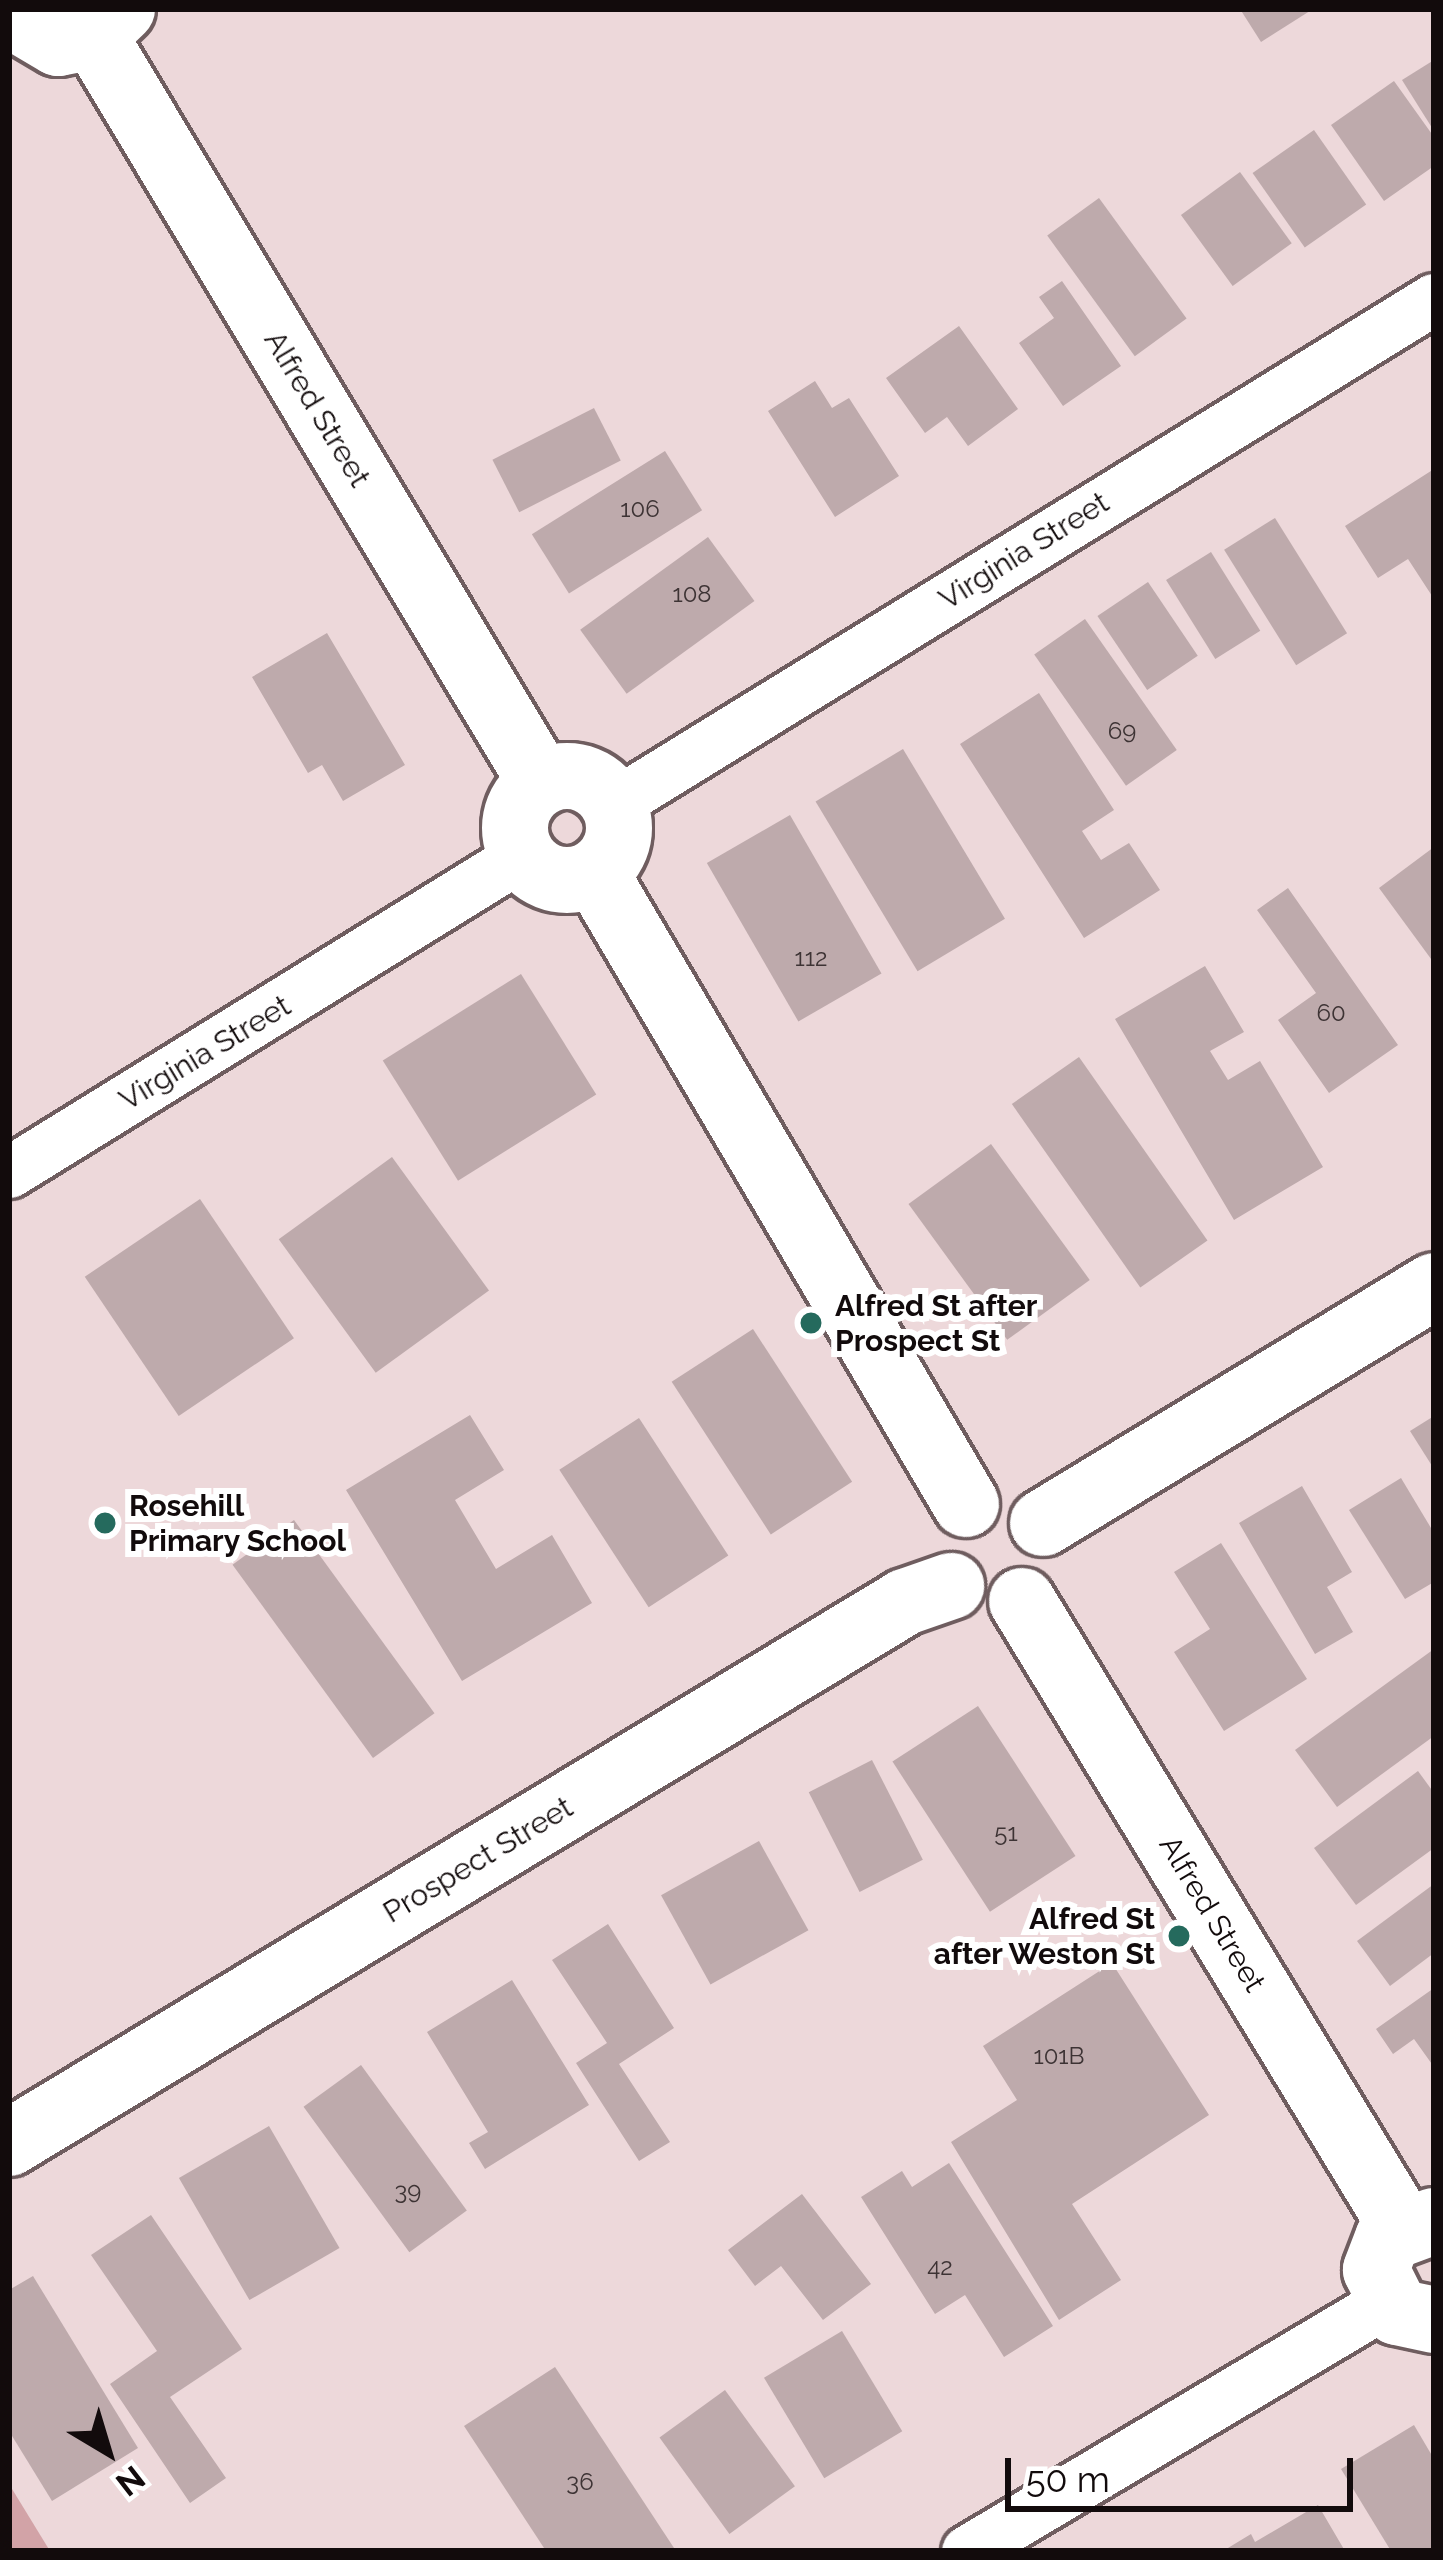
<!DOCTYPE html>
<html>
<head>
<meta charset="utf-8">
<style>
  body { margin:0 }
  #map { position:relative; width:1443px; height:2560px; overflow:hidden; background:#edd8da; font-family:Raleway,sans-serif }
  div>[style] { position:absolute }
  .green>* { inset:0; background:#d2a3a7 }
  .building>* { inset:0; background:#beaaac; transform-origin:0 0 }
  .roads { filter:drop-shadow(3px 0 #6f5d5f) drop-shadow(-3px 0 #6f5d5f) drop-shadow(0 3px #6f5d5f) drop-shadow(0 -3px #6f5d5f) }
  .minor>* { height:51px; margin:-25.5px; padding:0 25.5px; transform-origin:25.5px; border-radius:25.5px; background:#fff }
  .tertiary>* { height:66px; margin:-33px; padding:0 33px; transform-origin:33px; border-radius:33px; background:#fff }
  .tertiary>.ring { margin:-33px; padding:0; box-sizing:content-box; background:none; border:66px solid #fff; border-radius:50% }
  .dots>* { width:33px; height:33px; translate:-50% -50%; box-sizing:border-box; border:6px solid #fff; border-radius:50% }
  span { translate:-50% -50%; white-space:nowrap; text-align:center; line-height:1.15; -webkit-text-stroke:12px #fff; paint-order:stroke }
  .number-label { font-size:24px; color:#3d3334 }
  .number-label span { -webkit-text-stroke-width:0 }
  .street-label { font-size:30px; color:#120b0c }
  .poi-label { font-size:30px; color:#120b0c; font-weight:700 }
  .left { translate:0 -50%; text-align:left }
  .right { translate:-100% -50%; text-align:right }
  .frame { position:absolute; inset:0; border:12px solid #120b0c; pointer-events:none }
  .north { position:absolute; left:48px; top:2392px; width:120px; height:120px; -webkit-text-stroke:9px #fff; paint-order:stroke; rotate:142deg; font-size:33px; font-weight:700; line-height:48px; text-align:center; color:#120b0c }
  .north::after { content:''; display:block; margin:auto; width:42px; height:54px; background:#120b0c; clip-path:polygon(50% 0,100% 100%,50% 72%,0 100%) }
  .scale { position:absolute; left:1005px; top:2458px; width:348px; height:54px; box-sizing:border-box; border:6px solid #120b0c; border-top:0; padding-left:15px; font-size:36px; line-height:42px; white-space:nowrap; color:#120b0c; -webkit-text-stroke:9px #fff; paint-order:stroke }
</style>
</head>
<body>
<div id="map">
  <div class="green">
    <i style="clip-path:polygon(9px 2484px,50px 2551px,9px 2551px)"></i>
  </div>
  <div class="building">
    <i style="clip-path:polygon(1240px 9px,1313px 9px,1261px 42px)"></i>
    <i style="clip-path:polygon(1434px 60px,1434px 131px,1402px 80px)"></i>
    <i style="clip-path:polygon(1394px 81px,1434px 137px,1434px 166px,1384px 201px,1331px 125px)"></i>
    <i style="left:1314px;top:130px;width:91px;height:75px;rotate:55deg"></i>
    <i style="left:1240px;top:172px;width:88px;height:73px;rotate:54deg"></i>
    <i style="left:1099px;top:198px;width:149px;height:64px;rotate:54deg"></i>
    <i style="clip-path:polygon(1062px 281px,1121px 366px,1063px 406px,1019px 343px,1054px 318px,1039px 297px)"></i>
    <i style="clip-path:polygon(959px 326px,1018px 409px,968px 446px,947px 417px,925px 433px,886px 378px)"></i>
    <i style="clip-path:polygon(815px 381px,832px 408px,849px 398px,899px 476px,835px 517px,768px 411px)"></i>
    <i style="left:594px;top:408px;width:59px;height:114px;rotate:63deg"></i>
    <i style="left:665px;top:451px;width:70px;height:157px;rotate:58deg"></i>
    <i style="clip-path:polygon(1434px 469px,1434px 599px,1408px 559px,1378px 578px,1345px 526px)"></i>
    <i style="left:1275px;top:518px;width:136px;height:60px;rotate:58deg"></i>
    <i style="left:708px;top:537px;width:79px;height:158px;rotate:54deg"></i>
    <i style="left:1211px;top:552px;width:93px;height:53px;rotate:58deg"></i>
    <i style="left:1148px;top:582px;width:89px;height:61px;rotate:56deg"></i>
    <i style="left:1085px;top:619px;width:160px;height:62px;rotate:55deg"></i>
    <i style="clip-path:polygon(327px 633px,405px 765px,343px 801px,322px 765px,308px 773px,252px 677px)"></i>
    <i style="clip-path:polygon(1039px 693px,1114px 810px,1082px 831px,1101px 860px,1129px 843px,1160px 890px,1084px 938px,960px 744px)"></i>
    <i style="left:903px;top:749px;width:198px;height:102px;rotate:59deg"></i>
    <i style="left:790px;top:815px;width:183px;height:96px;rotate:60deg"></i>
    <i style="clip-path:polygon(1434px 847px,1434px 963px,1379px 888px)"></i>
    <i style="clip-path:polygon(1288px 888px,1398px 1045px,1329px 1093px,1278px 1020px,1316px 993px,1257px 910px)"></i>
    <i style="clip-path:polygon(1205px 966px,1244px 1032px,1210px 1051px,1228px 1080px,1260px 1061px,1323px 1167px,1234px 1220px,1115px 1019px)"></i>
    <i style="left:521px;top:974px;width:142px;height:163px;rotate:58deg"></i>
    <i style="left:1079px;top:1057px;width:224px;height:82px;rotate:55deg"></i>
    <i style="left:991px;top:1144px;width:168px;height:102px;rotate:54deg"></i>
    <i style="left:392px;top:1157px;width:165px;height:140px;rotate:54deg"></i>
    <i style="left:200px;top:1199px;width:168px;height:139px;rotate:56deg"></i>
    <i style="left:753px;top:1329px;width:182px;height:97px;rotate:57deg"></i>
    <i style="clip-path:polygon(470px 1415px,504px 1470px,455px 1500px,496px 1569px,552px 1535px,592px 1603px,462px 1681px,346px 1490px)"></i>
    <i style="clip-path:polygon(1434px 1416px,1434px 1469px,1410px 1431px)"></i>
    <i style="left:639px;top:1418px;width:164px;height:95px;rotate:57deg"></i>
    <i style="clip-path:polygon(1401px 1478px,1434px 1533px,1434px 1582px,1405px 1599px,1349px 1510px)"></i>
    <i style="clip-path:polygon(1302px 1486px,1352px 1572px,1327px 1587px,1353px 1632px,1315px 1654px,1239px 1523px)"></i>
    <i style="left:294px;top:1520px;width:239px;height:76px;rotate:54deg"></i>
    <i style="clip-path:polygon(1221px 1543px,1307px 1679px,1224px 1731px,1174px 1652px,1210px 1629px,1174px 1572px)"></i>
    <i style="clip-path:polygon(1434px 1649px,1434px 1736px,1337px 1807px,1295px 1750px)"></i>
    <i style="left:978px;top:1706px;width:179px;height:102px;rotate:57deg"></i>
    <i style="left:872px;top:1760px;width:112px;height:71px;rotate:63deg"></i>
    <i style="clip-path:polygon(1418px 1771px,1434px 1793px,1434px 1848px,1356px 1905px,1314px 1848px)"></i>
    <i style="left:759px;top:1841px;width:102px;height:112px;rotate:61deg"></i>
    <i style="clip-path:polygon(1434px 1884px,1434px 1953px,1390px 1986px,1357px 1941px)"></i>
    <i style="clip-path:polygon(608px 1924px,674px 2028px,619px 2064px,670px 2142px,639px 2161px,576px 2063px,607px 2043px,552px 1960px)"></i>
    <i style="clip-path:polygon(1112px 1963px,1209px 2115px,1072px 2204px,1121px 2280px,1059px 2320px,951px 2142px,1017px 2100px,983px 2046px)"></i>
    <i style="clip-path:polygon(512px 1980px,589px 2105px,485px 2169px,469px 2143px,488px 2132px,427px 2032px)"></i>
    <i style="clip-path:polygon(1434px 1988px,1434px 2067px,1414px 2039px,1393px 2054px,1376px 2029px)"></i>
    <i style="left:361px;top:2065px;width:180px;height:71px;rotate:54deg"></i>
    <i style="left:269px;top:2126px;width:141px;height:104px;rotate:60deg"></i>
    <i style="clip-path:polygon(949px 2163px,1053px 2326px,1004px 2357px,965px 2295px,935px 2314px,861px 2197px,902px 2171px,912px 2187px)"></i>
    <i style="clip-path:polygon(802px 2194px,871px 2284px,823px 2320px,781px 2266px,755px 2286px,728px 2250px)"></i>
    <i style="clip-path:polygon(151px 2215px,242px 2349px,170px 2397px,226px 2478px,190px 2503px,110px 2384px,157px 2351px,91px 2255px)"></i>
    <i style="clip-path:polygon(33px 2276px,138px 2448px,52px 2501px,9px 2431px,9px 2290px)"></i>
    <i style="left:842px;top:2331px;width:117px;height:91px;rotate:59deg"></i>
    <i style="clip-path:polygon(555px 2367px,676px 2551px,546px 2551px,464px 2426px)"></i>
    <i style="left:725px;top:2390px;width:119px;height:81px;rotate:54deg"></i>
    <i style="clip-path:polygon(1414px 2425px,1434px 2459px,1434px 2551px,1391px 2551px,1341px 2469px)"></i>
    <i style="clip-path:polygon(1318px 2505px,1345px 2551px,1223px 2551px,1251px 2534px,1255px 2542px)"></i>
  </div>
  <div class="roads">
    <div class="minor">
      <i style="left:614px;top:804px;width:963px;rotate:-31.63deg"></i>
      <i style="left:9px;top:1172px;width:603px;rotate:-31.71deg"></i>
      <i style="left:967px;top:2551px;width:488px;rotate:-30.7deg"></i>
    </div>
    <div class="tertiary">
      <i style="left:9px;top:14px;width:57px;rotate:30.6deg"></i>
      <i style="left:58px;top:43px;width:37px;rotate:-11deg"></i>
      <i style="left:94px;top:36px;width:39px;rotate:-44deg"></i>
      <i style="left:94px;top:36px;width:870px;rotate:59.07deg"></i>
      <i class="ring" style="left:515px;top:776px;width:38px;height:38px"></i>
      <i style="left:595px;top:873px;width:732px;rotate:59.55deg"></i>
      <i style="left:1043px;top:1523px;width:457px;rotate:-31.2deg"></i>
      <i style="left:1022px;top:1601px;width:732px;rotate:58.74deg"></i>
      <i style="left:9px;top:2143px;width:1047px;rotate:-31.12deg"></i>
      <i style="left:905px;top:1602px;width:49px;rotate:-19.2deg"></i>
      <i style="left:1434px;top:2221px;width:49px;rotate:159.7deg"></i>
      <i style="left:1388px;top:2238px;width:34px;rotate:111deg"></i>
      <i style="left:1376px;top:2270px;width:47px;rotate:63.4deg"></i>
      <i style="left:1397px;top:2312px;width:38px;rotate:12deg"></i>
    </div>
  </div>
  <div class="dots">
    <i style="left:811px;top:1323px;background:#256a5d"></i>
    <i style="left:105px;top:1523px;background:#256a5d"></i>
    <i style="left:1179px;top:1936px;background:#256a5d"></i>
  </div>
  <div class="number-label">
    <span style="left:640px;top:509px">106</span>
    <span style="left:692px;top:594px">108</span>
    <span style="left:1122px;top:731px">69</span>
    <span style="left:811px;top:958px">112</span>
    <span style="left:1331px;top:1013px">60</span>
    <span style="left:1006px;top:1833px">51</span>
    <span style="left:1059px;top:2056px">101B</span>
    <span style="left:408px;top:2191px">39</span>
    <span style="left:940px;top:2267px">42</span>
    <span style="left:580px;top:2482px">36</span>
  </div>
  <div class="street-label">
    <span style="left:317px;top:409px;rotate:59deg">Alfred Street</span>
    <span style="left:1024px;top:551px;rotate:-32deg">Virginia Street</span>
    <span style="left:205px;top:1053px;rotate:-31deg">Virginia Street</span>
    <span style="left:478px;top:1860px;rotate:-31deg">Prospect Street</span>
    <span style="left:1212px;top:1914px;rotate:59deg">Alfred Street</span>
  </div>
  <div class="poi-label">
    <span class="left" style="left:835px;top:1323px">Alfred St after<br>Prospect St</span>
    <span class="left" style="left:129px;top:1523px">Rosehill<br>Primary School</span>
    <span class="right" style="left:1155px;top:1936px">Alfred St<br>after Weston St</span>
  </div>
  <div class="frame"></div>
  <div class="north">N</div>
  <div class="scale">50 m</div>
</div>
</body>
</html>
